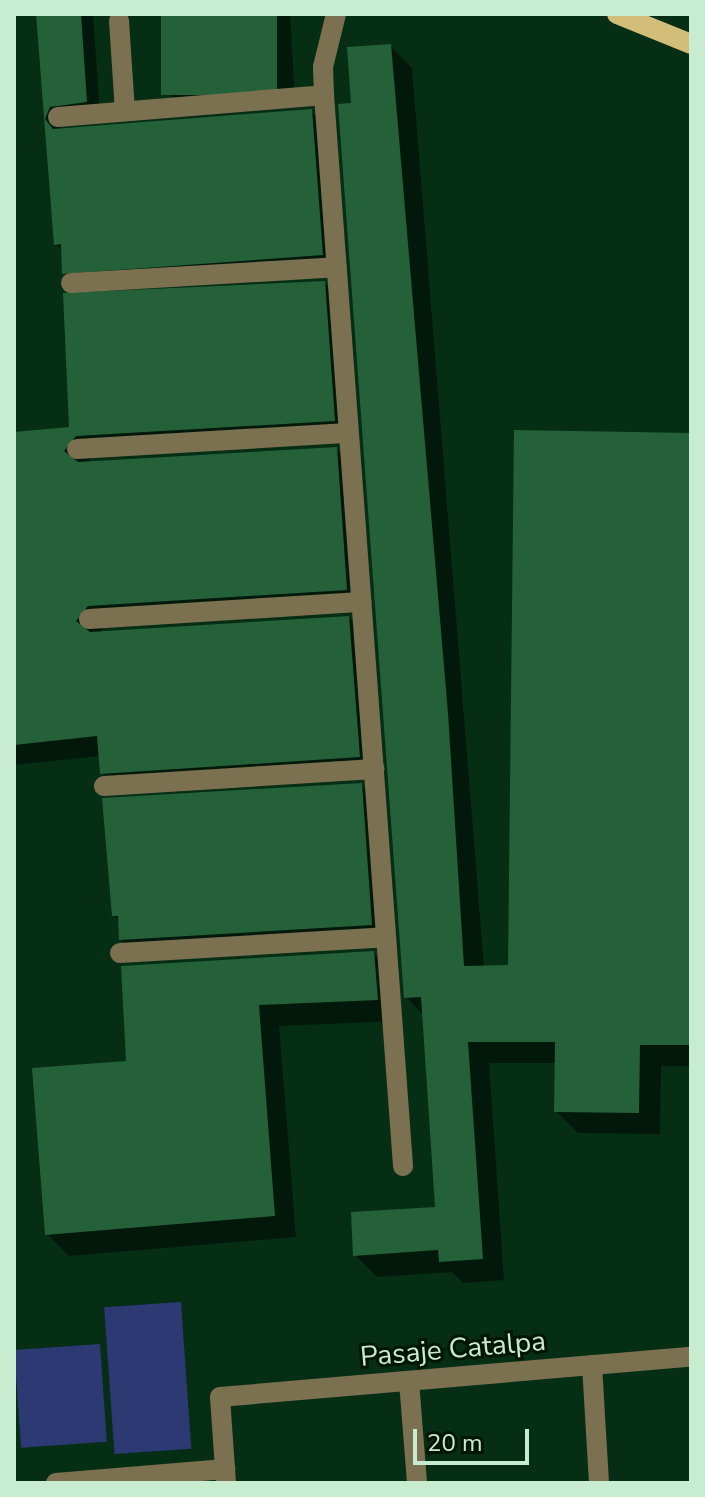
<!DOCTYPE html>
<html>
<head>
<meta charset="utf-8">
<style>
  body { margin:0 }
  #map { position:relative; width:705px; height:1497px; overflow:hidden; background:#052e15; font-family:"Nunito Sans",sans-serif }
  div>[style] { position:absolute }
  .green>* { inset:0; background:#2d3972; transform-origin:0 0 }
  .shadow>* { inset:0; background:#0007 }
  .building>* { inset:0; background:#246139; transform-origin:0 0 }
  .minor>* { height:20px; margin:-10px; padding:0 10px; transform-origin:10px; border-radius:10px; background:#7b7151 }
  .major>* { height:20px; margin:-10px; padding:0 10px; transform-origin:10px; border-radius:10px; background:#d2bd79 }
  span { translate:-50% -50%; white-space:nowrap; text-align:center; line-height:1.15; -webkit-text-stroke:6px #001504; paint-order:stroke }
  .street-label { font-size:28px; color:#c8ecd0 }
  .frame { position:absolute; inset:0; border:16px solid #c8ecd0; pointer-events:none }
  .scale { position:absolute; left:413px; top:1429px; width:116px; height:36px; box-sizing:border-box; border:4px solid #c8ecd0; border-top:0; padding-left:10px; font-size:24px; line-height:28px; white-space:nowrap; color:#c8ecd0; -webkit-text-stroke:6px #001504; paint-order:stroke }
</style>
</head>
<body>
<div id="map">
  <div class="green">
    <i style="left:181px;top:1302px;width:147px;height:77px;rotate:86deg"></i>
    <i style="left:100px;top:1344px;width:98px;height:86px;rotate:86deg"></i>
  </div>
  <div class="shadow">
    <i style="clip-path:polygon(39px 14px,93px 14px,100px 115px,64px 120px,59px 131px,311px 111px,325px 125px,336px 268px,78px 287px,64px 273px,63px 251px,55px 244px)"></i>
    <i style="clip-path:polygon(163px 14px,290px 14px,295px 99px,183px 108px,169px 94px)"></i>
    <i style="clip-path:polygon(390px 46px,412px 68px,484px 967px,510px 967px,691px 435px,691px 1066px,661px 1066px,660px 1134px,578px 1133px,556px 1111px,557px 1063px,489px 1063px,504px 1280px,463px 1283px,452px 1272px,377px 1277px,355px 1255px,437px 1209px,424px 1016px,406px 997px,353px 105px)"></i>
    <i style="clip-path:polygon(324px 283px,343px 302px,353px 439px,95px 454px,87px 463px,336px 449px,355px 468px,365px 608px,107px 624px,99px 633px,349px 618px,367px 637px,378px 775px,121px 792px,102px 773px,100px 756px,14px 765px,14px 434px,71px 428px)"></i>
    <i style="clip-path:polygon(361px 785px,375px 799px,385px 938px,135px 953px,121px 939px,120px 922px,113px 915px)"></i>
    <i style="clip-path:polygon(373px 953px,395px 974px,398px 1021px,279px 1026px,296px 1237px,69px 1256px,47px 1234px,128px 1062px)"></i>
  </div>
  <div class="building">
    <i style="clip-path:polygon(36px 14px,81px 14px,87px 102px,50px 107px,45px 119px,53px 129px,312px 109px,323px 255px,62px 274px,61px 244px,54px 245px)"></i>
    <i style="left:161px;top:14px;width:116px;height:81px"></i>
    <i style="clip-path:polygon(391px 44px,448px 713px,464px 966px,508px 965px,514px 430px,691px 433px,691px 1045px,640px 1045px,639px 1113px,554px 1112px,555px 1042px,468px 1042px,483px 1259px,439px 1262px,438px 1250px,353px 1256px,351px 1212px,435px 1207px,421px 997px,404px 998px,338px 104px,351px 103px,347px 47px)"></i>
    <i style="clip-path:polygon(325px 281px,335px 421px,76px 436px,64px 451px,78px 462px,337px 447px,347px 590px,88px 606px,76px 621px,90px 632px,349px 616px,360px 757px,100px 774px,97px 736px,14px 745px,14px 432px,69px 427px,63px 293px)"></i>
    <i style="clip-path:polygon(362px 783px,372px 925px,119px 940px,118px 916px,112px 916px,102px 798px)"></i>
    <i style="clip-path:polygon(374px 951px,378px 1000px,259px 1005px,275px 1216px,45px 1235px,32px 1068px,126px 1061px,121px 966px)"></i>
  </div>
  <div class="minor">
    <i style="left:336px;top:14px;width:55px;rotate:103.8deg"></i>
    <i style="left:323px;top:67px;width:28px;rotate:88deg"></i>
    <i style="left:324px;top:95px;width:1074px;rotate:85.78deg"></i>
    <i style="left:119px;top:21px;width:90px;rotate:86.2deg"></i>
    <i style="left:58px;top:117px;width:267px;rotate:-4.7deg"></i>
    <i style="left:71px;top:283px;width:266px;rotate:-3.4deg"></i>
    <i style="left:77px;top:449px;width:272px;rotate:-3.4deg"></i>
    <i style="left:89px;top:619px;width:273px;rotate:-3.6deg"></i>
    <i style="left:104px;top:786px;width:271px;rotate:-3.6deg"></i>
    <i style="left:120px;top:953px;width:266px;rotate:-3.4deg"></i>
    <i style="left:592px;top:1365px;width:118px;rotate:86.6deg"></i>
    <i style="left:409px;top:1381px;width:102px;rotate:85.5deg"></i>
    <i style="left:56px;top:1483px;width:170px;rotate:-4.7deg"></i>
    <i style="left:226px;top:1483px;width:86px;rotate:-94deg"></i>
    <i style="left:220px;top:1397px;width:473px;rotate:-4.9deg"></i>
  </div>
  <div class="major">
    <i style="left:617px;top:14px;width:80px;rotate:22.1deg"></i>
  </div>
  <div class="street-label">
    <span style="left:453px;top:1349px;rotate:-5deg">Pasaje Catalpa</span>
  </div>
  <div class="frame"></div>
  <div class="scale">20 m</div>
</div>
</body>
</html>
